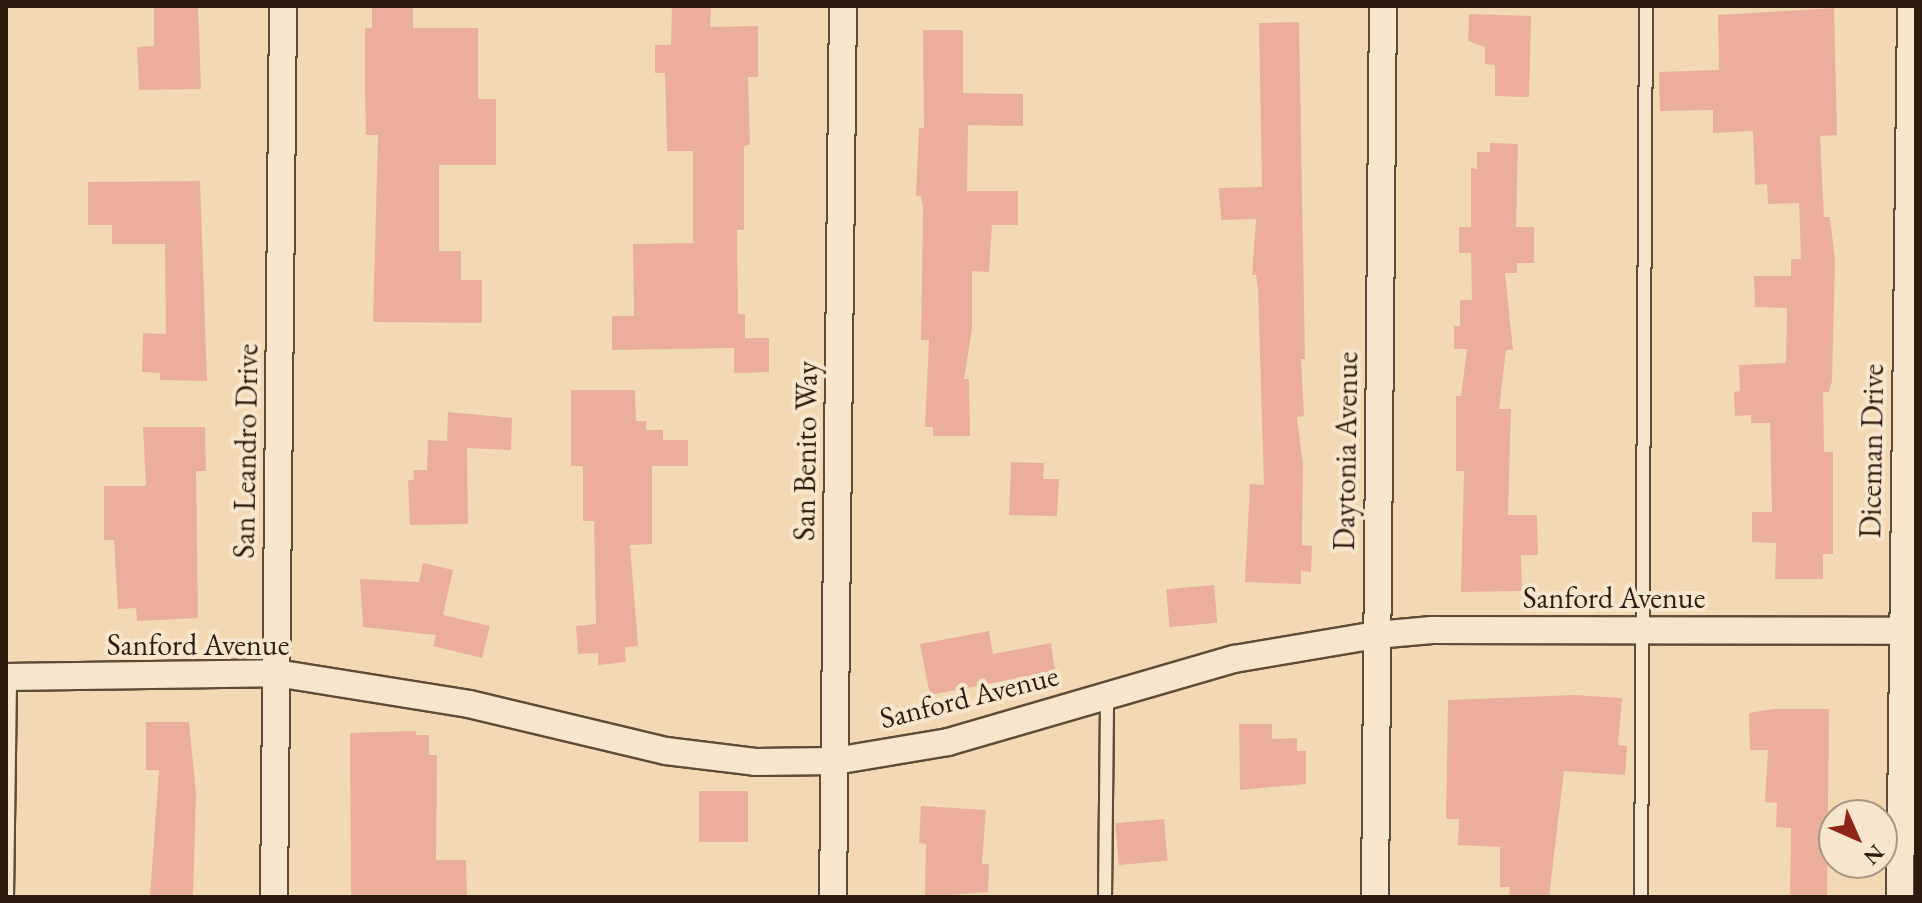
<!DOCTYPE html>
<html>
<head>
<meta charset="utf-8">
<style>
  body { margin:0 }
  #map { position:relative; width:1922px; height:903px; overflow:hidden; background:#f2d9b4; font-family:"EB Garamond",serif }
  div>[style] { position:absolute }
  .building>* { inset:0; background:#ebae9c; transform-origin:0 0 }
  .roads { filter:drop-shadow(2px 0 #5e4c38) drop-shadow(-2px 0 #5e4c38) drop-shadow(0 2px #5e4c38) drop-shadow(0 -2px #5e4c38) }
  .service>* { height:12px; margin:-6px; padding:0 6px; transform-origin:6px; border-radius:6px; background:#f7e6ce }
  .minor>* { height:26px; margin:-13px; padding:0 13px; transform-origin:13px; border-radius:13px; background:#f7e6ce }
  span { translate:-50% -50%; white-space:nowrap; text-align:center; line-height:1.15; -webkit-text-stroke:8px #f7e6ce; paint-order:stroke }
  .street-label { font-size:30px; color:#2d1d0f }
  .frame { position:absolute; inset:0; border:8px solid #2d1d0f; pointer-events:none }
  .north { position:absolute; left:1818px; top:799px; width:80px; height:80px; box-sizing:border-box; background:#f7e6ce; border:2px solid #a69682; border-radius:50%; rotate:135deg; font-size:22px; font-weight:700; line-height:32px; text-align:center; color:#2d1d0f }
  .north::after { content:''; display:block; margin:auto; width:28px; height:36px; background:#8f2418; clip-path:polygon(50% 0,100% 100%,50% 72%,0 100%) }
</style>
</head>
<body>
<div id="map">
  <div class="building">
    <i style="clip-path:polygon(154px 6px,198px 6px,201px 89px,139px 90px,137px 47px,154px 46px)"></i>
    <i style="clip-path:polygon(372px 6px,413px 6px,413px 28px,478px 28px,478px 99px,496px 99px,496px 165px,439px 165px,439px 251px,461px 251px,461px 280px,482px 280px,482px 323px,373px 322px,378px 135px,366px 135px,365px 91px,365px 28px,372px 28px)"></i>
    <i style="clip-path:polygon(672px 6px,711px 6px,710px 27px,758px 26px,758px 77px,748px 77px,750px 145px,744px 146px,744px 230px,737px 230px,738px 314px,745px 314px,745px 338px,769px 338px,769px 372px,734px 373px,734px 348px,612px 350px,612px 316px,634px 316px,633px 244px,693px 243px,693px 151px,667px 151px,665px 73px,655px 73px,655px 45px,671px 45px)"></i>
    <i style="clip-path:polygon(1834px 8px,1837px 135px,1820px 136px,1824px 217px,1830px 217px,1835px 260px,1832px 381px,1829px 392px,1823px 392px,1824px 452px,1833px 452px,1833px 554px,1823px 554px,1823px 579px,1775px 579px,1776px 543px,1752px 542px,1752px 512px,1772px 512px,1770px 423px,1751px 423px,1751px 415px,1735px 416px,1734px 392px,1740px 391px,1739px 365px,1786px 363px,1787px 308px,1755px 307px,1754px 276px,1791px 276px,1791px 259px,1801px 259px,1799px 203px,1768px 204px,1767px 184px,1755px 185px,1753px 131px,1713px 133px,1713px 110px,1660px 111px,1659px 72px,1719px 70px,1718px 15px)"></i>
    <i style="clip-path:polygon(1469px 14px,1531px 16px,1529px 97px,1495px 96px,1495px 65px,1485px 64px,1485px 47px,1468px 41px)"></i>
    <i style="clip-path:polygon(1299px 22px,1305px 359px,1301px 359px,1304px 416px,1297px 417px,1303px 465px,1302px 545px,1312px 546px,1311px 572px,1301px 571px,1301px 584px,1245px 582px,1250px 484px,1264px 485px,1258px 289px,1256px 275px,1252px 275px,1256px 219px,1221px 220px,1219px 188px,1262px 187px,1259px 23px)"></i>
    <i style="clip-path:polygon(923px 30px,963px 30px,963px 93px,1023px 94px,1023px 126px,968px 125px,967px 191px,1018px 191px,1018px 225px,992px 225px,989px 272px,972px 271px,972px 329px,964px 379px,969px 379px,970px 436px,933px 436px,933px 427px,925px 427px,929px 340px,921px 340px,923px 208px,921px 196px,916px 196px,919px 128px,924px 128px)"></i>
    <i style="clip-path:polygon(1490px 143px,1518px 144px,1516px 227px,1534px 227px,1534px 263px,1517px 263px,1517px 273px,1505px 273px,1513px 350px,1506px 350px,1499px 409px,1511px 409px,1508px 515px,1537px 515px,1538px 555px,1521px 555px,1522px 591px,1461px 592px,1464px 471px,1456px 471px,1456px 396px,1461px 396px,1467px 349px,1454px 349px,1454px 326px,1460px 326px,1460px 300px,1472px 300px,1471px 253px,1459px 253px,1459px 227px,1471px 227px,1471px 168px,1477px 169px,1477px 152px,1490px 152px)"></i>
    <i style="clip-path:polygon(200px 181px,207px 381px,160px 380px,160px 373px,142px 372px,143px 333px,166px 334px,165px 244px,112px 244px,112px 225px,88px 225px,88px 182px)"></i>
    <i style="clip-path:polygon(571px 390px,635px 390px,636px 421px,646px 421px,646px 430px,663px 430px,663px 440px,688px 440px,688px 466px,652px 466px,652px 544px,630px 545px,638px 646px,625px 647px,626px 662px,598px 665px,598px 653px,578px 654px,576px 626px,596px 624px,594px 521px,583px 521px,583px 466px,571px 466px)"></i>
    <i style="clip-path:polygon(448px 412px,512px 418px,511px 450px,467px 448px,468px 524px,410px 525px,408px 480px,414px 480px,413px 470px,427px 470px,428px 440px,447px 441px)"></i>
    <i style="clip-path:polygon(143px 427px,205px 427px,206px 471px,196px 471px,198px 618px,137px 621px,136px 608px,118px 609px,114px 540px,104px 540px,104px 486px,146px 486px)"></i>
    <i style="clip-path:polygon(1011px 462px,1044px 463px,1043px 479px,1059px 479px,1057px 516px,1009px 515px)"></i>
    <i style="clip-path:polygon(423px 563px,453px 570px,443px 615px,490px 626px,482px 658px,433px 646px,436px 635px,363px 627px,360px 579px,419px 582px)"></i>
    <i style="left:1214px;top:585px;width:38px;height:48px;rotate:85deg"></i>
    <i style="clip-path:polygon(989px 631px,993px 654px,1051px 643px,1055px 671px,930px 695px,920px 644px)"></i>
    <i style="clip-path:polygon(1574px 695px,1622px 698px,1618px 745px,1627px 746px,1625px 775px,1564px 771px,1549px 897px,1509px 897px,1510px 887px,1500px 887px,1500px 847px,1458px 845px,1459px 819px,1446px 819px,1448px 700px)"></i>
    <i style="clip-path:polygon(1773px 709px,1829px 709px,1827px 897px,1790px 897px,1791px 828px,1776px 827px,1777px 803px,1765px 802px,1768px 750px,1750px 750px,1749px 713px)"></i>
    <i style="clip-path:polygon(146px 722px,189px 722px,196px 794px,193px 897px,150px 897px,159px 770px,146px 770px)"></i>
    <i style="clip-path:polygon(1239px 724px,1272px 724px,1272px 739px,1297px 738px,1297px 751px,1306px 751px,1306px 784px,1240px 790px)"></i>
    <i style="clip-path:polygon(416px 731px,416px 735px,429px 735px,429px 755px,437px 755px,436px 860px,466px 860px,467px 897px,351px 895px,350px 733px)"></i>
    <i style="left:699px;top:791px;width:49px;height:51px"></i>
    <i style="clip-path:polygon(921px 806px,986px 810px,982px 864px,989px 864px,988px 892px,925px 897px,926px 844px,919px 843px)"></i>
    <i style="left:1164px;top:819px;width:42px;height:49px;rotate:85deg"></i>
  </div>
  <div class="roads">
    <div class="service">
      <i style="left:7px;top:897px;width:220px;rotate:-89.2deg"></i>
      <i style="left:1105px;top:897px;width:201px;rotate:-89.4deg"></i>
      <i style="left:1641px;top:897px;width:891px;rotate:-89.68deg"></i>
    </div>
    <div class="minor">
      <i style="left:6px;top:677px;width:270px;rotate:-0.8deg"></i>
      <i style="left:276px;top:673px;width:195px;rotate:9.1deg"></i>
      <i style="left:469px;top:704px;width:203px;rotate:13.4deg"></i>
      <i style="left:666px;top:751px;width:90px;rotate:7deg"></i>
      <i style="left:755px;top:762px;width:80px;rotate:-0.7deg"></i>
      <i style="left:835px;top:761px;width:115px;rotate:-9.5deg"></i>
      <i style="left:948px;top:742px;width:298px;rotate:-16.2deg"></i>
      <i style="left:1234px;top:659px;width:144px;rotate:-9.6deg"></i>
      <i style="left:1376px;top:635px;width:56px;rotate:-5.1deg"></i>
      <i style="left:1432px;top:630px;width:470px;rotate:0.1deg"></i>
      <i style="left:274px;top:897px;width:891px;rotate:-89.42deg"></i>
      <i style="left:833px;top:897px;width:891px;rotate:-89.36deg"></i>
      <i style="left:1375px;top:897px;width:891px;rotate:-89.49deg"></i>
      <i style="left:1900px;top:897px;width:891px;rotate:-89.29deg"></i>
    </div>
  </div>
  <div class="street-label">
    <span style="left:246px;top:451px;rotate:-89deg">San Leandro Drive</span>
    <span style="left:806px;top:451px;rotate:-89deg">San Benito Way</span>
    <span style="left:1346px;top:451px;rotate:-89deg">Daytonia Avenue</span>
    <span style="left:1872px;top:451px;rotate:-89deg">Diceman Drive</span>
    <span style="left:1614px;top:598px">Sanford Avenue</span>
    <span style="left:198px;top:645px">Sanford Avenue</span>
    <span style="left:969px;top:697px;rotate:-14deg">Sanford Avenue</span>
  </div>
  <div class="frame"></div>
  <div class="north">N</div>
</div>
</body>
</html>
